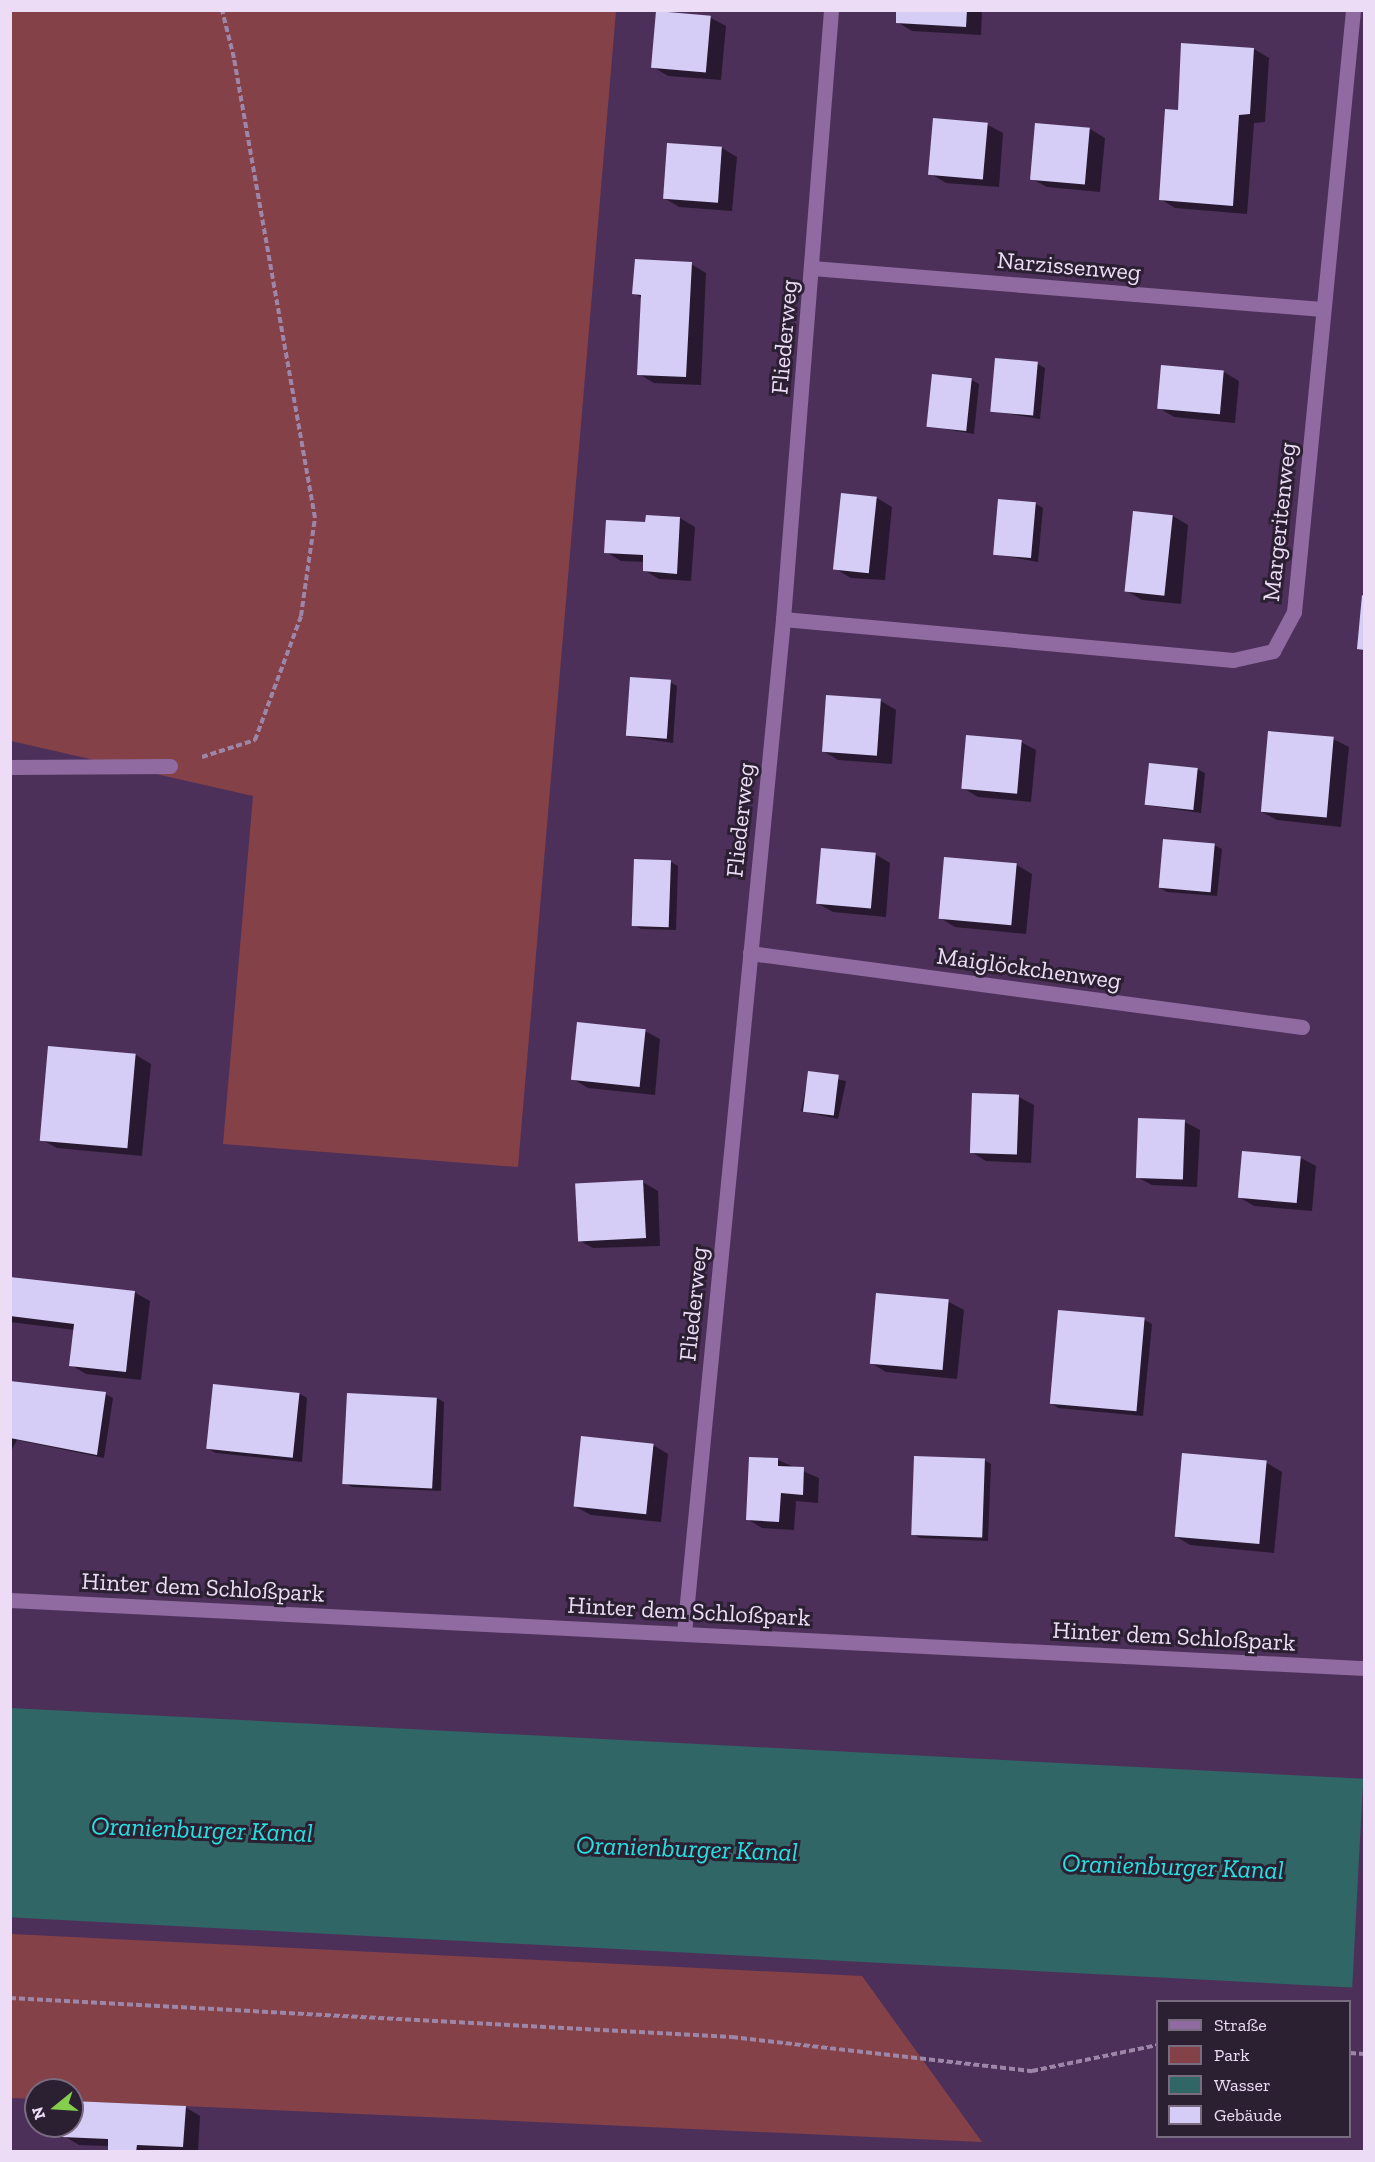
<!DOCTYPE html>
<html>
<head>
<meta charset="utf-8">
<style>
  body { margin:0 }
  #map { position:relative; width:1375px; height:2162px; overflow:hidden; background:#4c305a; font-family:"Zilla Slab",serif }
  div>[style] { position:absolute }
  .green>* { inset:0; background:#854148 }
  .water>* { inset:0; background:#316666; transform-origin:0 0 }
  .shadow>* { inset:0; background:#0007; transform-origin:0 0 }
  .building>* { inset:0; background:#d5cdf5; transform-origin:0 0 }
  .path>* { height:4px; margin-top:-2px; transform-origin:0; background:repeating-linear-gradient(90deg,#9d86a8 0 6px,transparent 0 9px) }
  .minor>* { height:15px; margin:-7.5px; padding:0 7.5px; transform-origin:7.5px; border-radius:7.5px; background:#8f6ba1 }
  span { translate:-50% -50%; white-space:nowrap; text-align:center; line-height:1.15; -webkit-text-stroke:6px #2b1f32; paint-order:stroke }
  .street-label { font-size:24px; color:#eddcf6 }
  .water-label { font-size:26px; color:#25e2e1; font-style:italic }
  .frame { position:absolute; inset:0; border:12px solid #eddcf6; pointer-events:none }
  .legend { position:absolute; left:1156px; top:2000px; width:195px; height:138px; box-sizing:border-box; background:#2b1f32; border:2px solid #796b80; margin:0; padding:8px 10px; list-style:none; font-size:18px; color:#eddcf6 }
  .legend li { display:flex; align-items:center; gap:12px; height:30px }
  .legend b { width:30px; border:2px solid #796b80 }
  .north { position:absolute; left:24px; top:2078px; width:60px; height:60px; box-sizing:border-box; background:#2b1f32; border:2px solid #796b80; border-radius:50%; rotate:252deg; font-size:16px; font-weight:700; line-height:24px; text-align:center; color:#eddcf6 }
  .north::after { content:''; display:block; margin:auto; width:21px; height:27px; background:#84d04d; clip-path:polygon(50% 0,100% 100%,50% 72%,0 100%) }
</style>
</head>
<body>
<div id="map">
  <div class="green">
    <i style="clip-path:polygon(11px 11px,616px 11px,518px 1167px,223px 1144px,253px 796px,11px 741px)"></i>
    <i style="clip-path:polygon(11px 1934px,862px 1976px,982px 2142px,72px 2101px,72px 2090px,36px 2090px,36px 2099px,11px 2098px)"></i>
  </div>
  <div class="water">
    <i style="left:11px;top:1708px;width:1354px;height:209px;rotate:3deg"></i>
  </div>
  <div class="shadow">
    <i style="clip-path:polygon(898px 10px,982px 10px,981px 35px,912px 31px,897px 22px)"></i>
    <i style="clip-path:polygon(711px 18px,726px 26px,721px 80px,668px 76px,653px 67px)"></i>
    <i style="clip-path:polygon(1254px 49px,1269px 58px,1265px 122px,1254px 123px,1247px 214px,1175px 208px,1160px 199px,1180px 111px)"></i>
    <i style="clip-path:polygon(935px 120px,988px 125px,1003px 133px,999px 187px,946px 183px,931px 174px)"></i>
    <i style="clip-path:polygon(1090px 129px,1105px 138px,1100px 192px,1047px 187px,1032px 179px)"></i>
    <i style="clip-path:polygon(722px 148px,737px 157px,732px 211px,679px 207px,664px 198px)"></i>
    <i style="clip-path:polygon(691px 264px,706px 273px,701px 385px,654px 383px,639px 374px,642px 298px,634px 293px)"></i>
    <i style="clip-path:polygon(1038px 364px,1045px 368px,1040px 419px,992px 411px)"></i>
    <i style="clip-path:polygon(1224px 372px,1239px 381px,1235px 423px,1174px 417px,1159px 408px)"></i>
    <i style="clip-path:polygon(972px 380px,979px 384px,974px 434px,928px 426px)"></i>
    <i style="clip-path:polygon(843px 495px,877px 498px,892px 507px,885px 580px,851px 578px,836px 569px)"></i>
    <i style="clip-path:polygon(1036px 504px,1043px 508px,1038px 562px,995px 554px)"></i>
    <i style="clip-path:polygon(1135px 513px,1173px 516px,1188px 525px,1181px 604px,1142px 600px,1127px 591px)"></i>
    <i style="clip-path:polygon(680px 518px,695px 527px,691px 581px,659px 579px,644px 570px,645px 562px,621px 561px,606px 552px,646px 524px)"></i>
    <i style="clip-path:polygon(1363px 597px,1364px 597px,1364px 652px,1359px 648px)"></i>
    <i style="clip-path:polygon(670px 682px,677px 686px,673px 743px,627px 736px)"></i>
    <i style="clip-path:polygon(881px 701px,896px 710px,892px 764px,838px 760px,823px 751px)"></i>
    <i style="clip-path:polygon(1333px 739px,1349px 747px,1341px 827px,1277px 820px,1262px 812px)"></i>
    <i style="clip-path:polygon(1021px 742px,1036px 750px,1031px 802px,978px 797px,963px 788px)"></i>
    <i style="clip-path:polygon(1197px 769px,1205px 773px,1201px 813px,1146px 805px)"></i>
    <i style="clip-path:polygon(1214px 845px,1222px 849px,1217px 896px,1167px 892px,1160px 888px)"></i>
    <i style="clip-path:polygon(875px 854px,890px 863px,886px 917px,833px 912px,818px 904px)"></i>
    <i style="clip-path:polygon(671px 862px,678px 866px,676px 930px,641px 929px,634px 925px)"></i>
    <i style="clip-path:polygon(1017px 865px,1032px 874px,1026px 934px,955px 927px,940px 918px)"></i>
    <i style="clip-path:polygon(645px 1031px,660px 1039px,655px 1095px,588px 1088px,573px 1079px)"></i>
    <i style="clip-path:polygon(136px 1055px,151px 1064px,142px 1156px,57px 1148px,42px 1140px)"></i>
    <i style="left:809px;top:1073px;width:38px;height:39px;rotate:12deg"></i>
    <i style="clip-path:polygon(1019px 1097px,1034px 1105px,1031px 1163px,986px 1161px,971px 1152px)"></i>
    <i style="clip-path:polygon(1185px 1122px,1200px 1130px,1197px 1187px,1152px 1185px,1137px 1177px)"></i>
    <i style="clip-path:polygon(1301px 1158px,1316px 1166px,1312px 1211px,1254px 1206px,1239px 1197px)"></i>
    <i style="clip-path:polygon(643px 1182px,658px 1191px,660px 1246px,593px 1248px,578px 1240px)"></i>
    <i style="clip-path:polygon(10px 1278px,134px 1292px,150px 1301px,141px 1380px,86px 1374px,71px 1365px,75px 1330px,10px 1322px)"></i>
    <i style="clip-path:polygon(949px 1302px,964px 1310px,957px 1379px,886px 1372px,871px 1363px)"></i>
    <i style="clip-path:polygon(1145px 1320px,1152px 1324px,1143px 1416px,1058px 1408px,1051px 1403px)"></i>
    <i style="clip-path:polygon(10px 1383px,105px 1394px,113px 1398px,104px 1458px,17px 1440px,10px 1453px)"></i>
    <i style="clip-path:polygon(300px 1394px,307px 1398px,302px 1462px,216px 1453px,208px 1449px)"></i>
    <i style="clip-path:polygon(437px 1398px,444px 1402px,441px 1491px,352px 1487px,345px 1483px)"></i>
    <i style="clip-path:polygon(653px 1445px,668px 1454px,661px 1522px,591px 1515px,576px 1507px)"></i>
    <i style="clip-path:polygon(778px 1460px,819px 1478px,818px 1503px,796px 1501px,794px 1530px,762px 1528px,747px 1519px)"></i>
    <i style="clip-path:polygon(984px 1460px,991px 1464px,988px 1541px,920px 1538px,912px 1534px)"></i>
    <i style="clip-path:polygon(1267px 1463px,1282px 1472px,1274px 1553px,1190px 1545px,1175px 1536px)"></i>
    <i style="clip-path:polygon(72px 2102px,185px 2107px,200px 2116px,198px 2152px,110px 2152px,110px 2146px,79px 2145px,64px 2136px,64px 2126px,72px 2126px)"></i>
  </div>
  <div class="building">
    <i style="clip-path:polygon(896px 10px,967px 10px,966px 27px,896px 23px)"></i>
    <i style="left:656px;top:11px;width:55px;height:57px;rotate:5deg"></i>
    <i style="clip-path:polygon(1181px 43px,1254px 48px,1250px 114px,1239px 115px,1233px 206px,1159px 200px,1165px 109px,1178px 110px)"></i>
    <i style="left:933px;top:118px;width:55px;height:57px;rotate:5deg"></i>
    <i style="left:1035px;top:123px;width:55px;height:57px;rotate:5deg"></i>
    <i style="left:667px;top:143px;width:55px;height:56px;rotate:4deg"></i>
    <i style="clip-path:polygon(635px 259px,692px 262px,686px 377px,637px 375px,641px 295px,632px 294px)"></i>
    <i style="left:995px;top:358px;width:43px;height:54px;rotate:5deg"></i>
    <i style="left:1161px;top:365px;width:63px;height:44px;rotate:5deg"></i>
    <i style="left:932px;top:374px;width:40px;height:53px;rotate:6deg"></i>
    <i style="left:841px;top:493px;width:36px;height:77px;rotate:6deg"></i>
    <i style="left:998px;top:499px;width:38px;height:56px;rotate:5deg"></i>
    <i style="left:1133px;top:511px;width:40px;height:81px;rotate:6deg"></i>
    <i style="clip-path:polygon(646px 515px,680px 517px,677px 574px,643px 571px,643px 555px,604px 553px,606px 520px,645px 522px)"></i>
    <i style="clip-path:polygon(1362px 595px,1364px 596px,1364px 650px,1357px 649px)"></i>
    <i style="left:630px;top:677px;width:41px;height:59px;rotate:4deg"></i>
    <i style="left:826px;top:695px;width:55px;height:57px;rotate:4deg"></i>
    <i style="left:1268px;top:731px;width:66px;height:81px;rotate:5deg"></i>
    <i style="left:966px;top:735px;width:56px;height:54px;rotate:5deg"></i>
    <i style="left:1149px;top:763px;width:49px;height:42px;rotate:6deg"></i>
    <i style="left:1163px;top:839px;width:52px;height:49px;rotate:5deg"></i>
    <i style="left:821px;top:848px;width:55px;height:56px;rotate:5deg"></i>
    <i style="left:944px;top:857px;width:73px;height:62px;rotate:5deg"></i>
    <i style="left:634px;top:859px;width:37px;height:67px;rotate:2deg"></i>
    <i style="left:577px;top:1022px;width:69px;height:58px;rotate:6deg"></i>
    <i style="left:48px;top:1046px;width:88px;height:95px;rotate:5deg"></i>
    <i style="left:808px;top:1071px;width:31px;height:41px;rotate:7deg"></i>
    <i style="left:972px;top:1093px;width:47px;height:60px;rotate:2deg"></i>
    <i style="left:1138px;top:1118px;width:47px;height:60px;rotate:2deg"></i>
    <i style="left:1242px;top:1151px;width:59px;height:47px;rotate:5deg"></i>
    <i style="left:643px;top:1180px;width:58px;height:68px;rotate:87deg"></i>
    <i style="clip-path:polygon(10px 1277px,135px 1291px,126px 1372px,69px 1366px,74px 1324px,10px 1316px)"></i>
    <i style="left:876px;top:1293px;width:73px;height:71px;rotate:5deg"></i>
    <i style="left:1058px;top:1310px;width:87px;height:94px;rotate:5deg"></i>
    <i style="clip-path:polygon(10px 1381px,106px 1392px,97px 1455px,10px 1438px)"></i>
    <i style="left:213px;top:1384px;width:87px;height:65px;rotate:6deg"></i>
    <i style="left:347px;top:1393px;width:90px;height:91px;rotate:3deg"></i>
    <i style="left:581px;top:1436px;width:73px;height:71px;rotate:6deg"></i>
    <i style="left:1182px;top:1453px;width:85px;height:84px;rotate:5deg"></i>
    <i style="left:914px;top:1456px;width:71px;height:79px;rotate:2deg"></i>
    <i style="clip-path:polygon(749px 1457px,778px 1458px,778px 1466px,804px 1467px,803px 1495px,781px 1493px,779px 1522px,746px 1520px)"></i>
    <i style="clip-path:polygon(72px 2101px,186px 2106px,183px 2147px,137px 2145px,136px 2152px,108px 2152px,108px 2139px,62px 2137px,62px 2126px,72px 2126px)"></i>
  </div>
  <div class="path">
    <i style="left:202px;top:757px;width:56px;rotate:-17.8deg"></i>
    <i style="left:255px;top:740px;width:132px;rotate:-69.6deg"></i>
    <i style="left:301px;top:616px;width:99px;rotate:-81.9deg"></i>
    <i style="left:315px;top:518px;width:467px;rotate:-100deg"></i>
    <i style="left:234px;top:58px;width:49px;rotate:-104deg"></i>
    <i style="left:10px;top:1998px;width:723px;rotate:3.09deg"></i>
    <i style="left:732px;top:2037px;width:302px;rotate:6.5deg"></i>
    <i style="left:1032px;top:2071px;width:129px;rotate:-11.7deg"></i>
    <i style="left:1350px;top:2053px;width:14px;rotate:4deg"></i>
  </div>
  <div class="minor">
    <i style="left:812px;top:268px;width:512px;rotate:4.6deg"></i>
    <i style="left:783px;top:619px;width:452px;rotate:5.2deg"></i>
    <i style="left:1233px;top:660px;width:41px;rotate:-12.7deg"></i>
    <i style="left:1273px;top:651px;width:44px;rotate:-61.7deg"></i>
    <i style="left:1294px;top:612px;width:605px;rotate:-84.4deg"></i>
    <i style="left:10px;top:767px;width:160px;rotate:-0.4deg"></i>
    <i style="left:750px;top:953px;width:557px;rotate:7.64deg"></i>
    <i style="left:10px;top:1600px;width:1356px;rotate:2.88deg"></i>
    <i style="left:684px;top:1633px;width:1019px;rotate:-84.42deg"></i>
    <i style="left:783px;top:619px;width:611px;rotate:-85.49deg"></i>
  </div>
  <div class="street-label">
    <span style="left:1069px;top:266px;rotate:5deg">Narzissenweg</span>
    <span style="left:784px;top:337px;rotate:-85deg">Fliederweg</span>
    <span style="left:1279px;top:522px;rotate:-84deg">Margeritenweg</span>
    <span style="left:740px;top:820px;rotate:-84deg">Fliederweg</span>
    <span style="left:1029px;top:968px;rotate:8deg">Maiglöckchenweg</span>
    <span style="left:693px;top:1304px;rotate:-84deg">Fliederweg</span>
    <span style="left:203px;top:1587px;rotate:3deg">Hinter dem Schloßpark</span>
    <span style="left:689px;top:1611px;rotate:3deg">Hinter dem Schloßpark</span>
    <span style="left:1174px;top:1636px;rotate:3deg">Hinter dem Schloßpark</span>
  </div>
  <div class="water-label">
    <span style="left:202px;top:1830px;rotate:2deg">Oranienburger Kanal</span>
    <span style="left:687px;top:1849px;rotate:2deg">Oranienburger Kanal</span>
    <span style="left:1173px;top:1867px;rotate:2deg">Oranienburger Kanal</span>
  </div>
  <div class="frame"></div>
  <ul class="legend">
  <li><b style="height:8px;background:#8f6ba1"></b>Straße</li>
  <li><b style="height:16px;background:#854148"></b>Park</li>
  <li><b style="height:16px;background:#316666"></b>Wasser</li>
  <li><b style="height:16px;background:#d5cdf5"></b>Gebäude</li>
  </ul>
  <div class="north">N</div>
</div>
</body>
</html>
